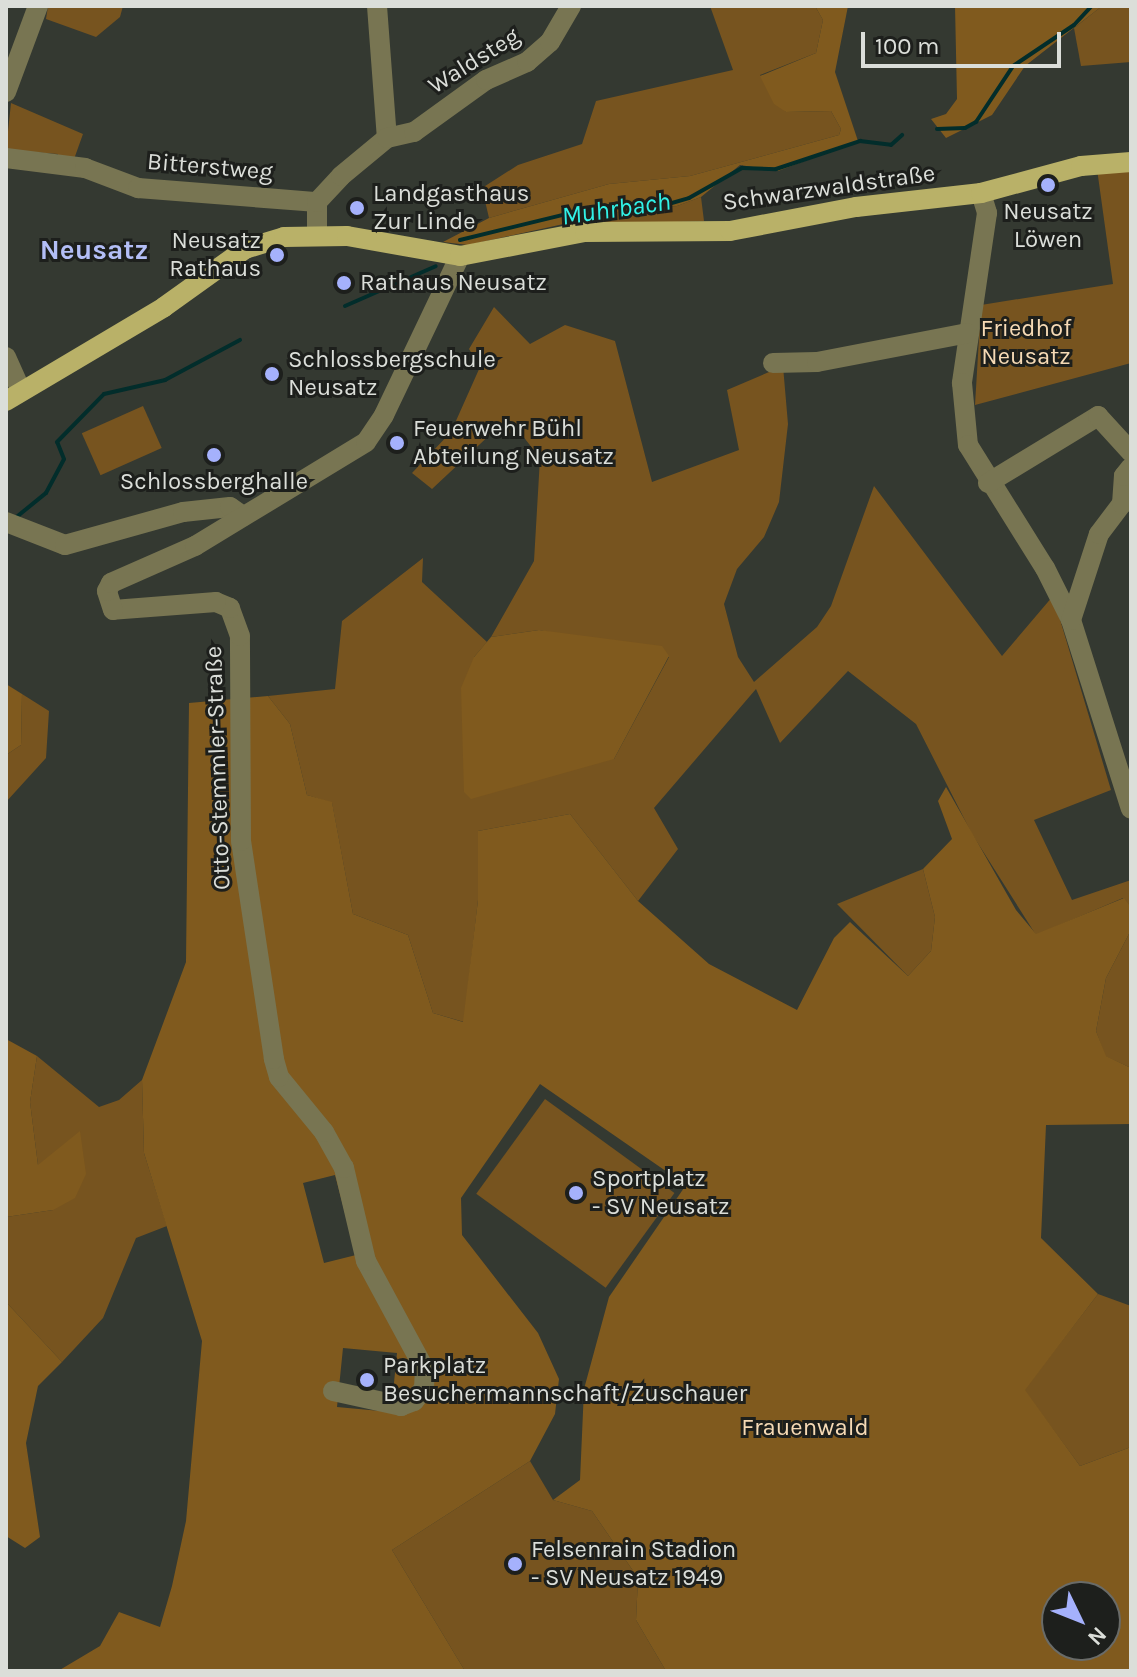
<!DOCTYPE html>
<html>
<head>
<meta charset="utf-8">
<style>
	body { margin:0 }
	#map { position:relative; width:1137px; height:1677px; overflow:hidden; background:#343931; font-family:Karla,sans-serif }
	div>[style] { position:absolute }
	.green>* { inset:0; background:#77541f; transform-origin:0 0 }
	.forest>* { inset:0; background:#805a1e }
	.stream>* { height:4px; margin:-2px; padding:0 2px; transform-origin:2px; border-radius:2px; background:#022d2b }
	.minor>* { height:20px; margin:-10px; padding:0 10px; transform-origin:10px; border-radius:10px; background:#787552 }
	.major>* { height:20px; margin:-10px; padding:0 10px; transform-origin:10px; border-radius:10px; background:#b9b168 }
	.dots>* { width:22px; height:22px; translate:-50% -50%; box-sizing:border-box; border:4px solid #1d1f1c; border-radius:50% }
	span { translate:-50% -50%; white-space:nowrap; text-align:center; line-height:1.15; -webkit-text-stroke:6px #1d1f1c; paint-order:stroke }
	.street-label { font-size:24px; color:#dbded9 }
	.poi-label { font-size:24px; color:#dbded9 }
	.left { translate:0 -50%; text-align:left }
	.right { translate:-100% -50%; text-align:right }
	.park-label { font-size:24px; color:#f6dab5 }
	.water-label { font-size:26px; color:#31f1e7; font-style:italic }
	.quarter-label { font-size:28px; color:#b3bef6; font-weight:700 }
	.frame { position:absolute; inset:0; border:8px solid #dbded9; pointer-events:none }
	.north { position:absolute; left:1041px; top:1581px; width:80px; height:80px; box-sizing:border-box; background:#1d1f1c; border:2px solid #696b68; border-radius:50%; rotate:133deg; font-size:22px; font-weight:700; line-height:32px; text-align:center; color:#dbded9 }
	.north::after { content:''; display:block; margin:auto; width:28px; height:36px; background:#a5b1fc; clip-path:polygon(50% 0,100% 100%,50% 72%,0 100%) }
	.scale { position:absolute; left:861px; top:32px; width:200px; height:36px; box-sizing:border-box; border:4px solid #dbded9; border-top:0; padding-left:10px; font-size:24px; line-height:28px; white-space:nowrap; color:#dbded9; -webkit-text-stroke:6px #1d1f1c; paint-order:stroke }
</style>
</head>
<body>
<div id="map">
	<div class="green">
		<i style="clip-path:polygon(48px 6px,123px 6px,120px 17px,96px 37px,46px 19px)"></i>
		<i style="clip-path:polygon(710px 6px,815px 6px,823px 20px,816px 53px,760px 75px,786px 112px,831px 111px,841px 129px,839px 135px,690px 176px,609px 184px,489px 218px,482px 188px,518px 165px,582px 144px,596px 101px,733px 70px)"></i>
		<i style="clip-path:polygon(1102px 6px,1131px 6px,1131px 62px,1081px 66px,1074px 28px)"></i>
		<i style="clip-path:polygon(11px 103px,83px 134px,73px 162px,57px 158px,58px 154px,6px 150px)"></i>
		<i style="clip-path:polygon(1097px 169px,1131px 169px,1131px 363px,975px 405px,981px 305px,1113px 284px)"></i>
		<i style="clip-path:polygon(701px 197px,704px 221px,563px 226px,618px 212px,677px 206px)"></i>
		<i style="clip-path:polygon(494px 307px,530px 344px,565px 325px,615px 341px,652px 482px,739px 450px,727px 390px,783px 366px,788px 424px,779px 502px,764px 537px,737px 569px,724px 604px,738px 657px,754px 682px,817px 627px,831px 606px,874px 486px,1002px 656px,1053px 596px,1111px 790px,1034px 820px,1072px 900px,1131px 880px,1131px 907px,1123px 898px,1036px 935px,972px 834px,916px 724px,848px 671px,780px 743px,756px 689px,654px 808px,678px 849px,638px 901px,570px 814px,478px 831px,478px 900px,464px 1022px,433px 1013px,408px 935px,353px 914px,332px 803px,307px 795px,290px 724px,268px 696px,335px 689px,342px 621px,423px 558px,422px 582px,487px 642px,474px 657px,614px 759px,669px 657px,539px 630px,491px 637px,534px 561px,540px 458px,522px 435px,495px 430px,432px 489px,412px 473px,451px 432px,480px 367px,469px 349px)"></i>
		<i style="left:143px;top:406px;width:46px;height:67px;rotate:66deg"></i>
		<i style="clip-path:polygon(22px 694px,49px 711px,46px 758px,6px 802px,6px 755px,21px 745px)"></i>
		<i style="clip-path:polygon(923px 869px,935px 917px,931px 951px,908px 976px,837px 904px)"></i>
		<i style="clip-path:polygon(1131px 930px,1131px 1068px,1105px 1056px,1096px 1031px,1106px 978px)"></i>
		<i style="clip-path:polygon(37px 1056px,99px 1107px,119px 1100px,142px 1080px,144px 1153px,167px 1226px,136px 1238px,103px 1318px,62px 1362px,6px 1302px,6px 1217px,53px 1210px,38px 1165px,30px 1102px)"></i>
		<i style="left:545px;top:1099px;width:160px;height:117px;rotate:36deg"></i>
		<i style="clip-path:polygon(1098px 1294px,1131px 1306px,1131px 1447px,1080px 1466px,1024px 1390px)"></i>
		<i style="clip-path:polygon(530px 1461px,553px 1500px,592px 1511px,638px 1578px,636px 1620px,666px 1671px,465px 1671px,392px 1550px)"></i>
	</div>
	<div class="forest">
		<i style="clip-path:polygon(815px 6px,848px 6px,835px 72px,858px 141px,778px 171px,740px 165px,701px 197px,677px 206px,618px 212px,468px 245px,443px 242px,489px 218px,609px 184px,690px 176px,839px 135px,841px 129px,831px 111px,786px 112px,774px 104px,760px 76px,816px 53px,823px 20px)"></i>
		<i style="clip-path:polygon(955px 6px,1102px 6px,1025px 66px,992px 115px,946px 138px,931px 119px,946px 114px,957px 99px)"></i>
		<i style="clip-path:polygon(539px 630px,662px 646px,669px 656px,614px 759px,471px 799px,464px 792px,461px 688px,474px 657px,491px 637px)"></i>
		<i style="clip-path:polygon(6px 684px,22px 694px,21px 745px,6px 755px)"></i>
		<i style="clip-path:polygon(evenodd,268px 696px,290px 724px,307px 795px,332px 802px,353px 914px,408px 935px,433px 1013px,463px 1022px,478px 900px,478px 831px,570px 814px,638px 901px,709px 964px,797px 1010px,834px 938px,850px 922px,908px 976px,931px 951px,935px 917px,923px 869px,952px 839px,938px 801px,946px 787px,1016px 910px,1036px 934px,1124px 898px,1131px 907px,1131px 930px,1106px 978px,1096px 1031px,1106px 1056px,1131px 1068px,1131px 1124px,1046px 1125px,1041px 1238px,1098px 1294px,1025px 1390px,1080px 1466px,1131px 1447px,1131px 1671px,666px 1671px,636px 1620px,638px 1578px,592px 1511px,553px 1500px,580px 1480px,584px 1389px,609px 1297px,686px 1185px,540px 1084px,461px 1198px,462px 1235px,538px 1333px,559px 1379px,555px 1414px,530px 1461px,392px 1550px,465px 1671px,58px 1671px,100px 1646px,119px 1612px,160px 1627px,172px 1586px,186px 1521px,202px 1341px,144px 1153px,142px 1080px,186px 962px,189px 703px,268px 696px,335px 1175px,356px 1255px,324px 1263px,303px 1183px,335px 1175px,268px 696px,343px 1348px,397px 1353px,391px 1412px,337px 1407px,343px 1348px,268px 696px,1057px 1597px,1105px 1597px,1105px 1645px,1057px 1645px,1057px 1597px)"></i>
		<i style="clip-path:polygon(6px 1039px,37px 1056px,30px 1102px,38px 1165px,80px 1131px,86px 1174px,75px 1198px,53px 1210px,6px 1217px)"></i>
		<i style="clip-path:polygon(6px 1302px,62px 1362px,38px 1386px,26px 1443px,40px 1537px,25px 1548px,6px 1536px)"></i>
	</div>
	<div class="stream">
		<i style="left:937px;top:129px;width:28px;rotate:-2deg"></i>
		<i style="left:965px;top:128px;width:13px;rotate:-29deg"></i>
		<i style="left:976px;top:122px;width:67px;rotate:-56.5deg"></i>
		<i style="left:1013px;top:66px;width:73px;rotate:-33.9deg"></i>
		<i style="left:1074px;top:25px;width:26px;rotate:-47deg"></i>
		<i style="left:460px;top:240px;width:144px;rotate:-13.7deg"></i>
		<i style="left:600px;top:206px;width:58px;rotate:1deg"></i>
		<i style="left:658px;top:207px;width:32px;rotate:-16deg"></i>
		<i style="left:689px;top:198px;width:61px;rotate:-29.5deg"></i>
		<i style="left:742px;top:168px;width:34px;rotate:2deg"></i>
		<i style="left:776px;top:169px;width:89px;rotate:-18.4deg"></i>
		<i style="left:860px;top:141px;width:31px;rotate:7deg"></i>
		<i style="left:891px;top:145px;width:15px;rotate:-42deg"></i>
		<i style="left:345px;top:306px;width:99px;rotate:-23.7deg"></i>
		<i style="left:14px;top:519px;width:41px;rotate:-39.1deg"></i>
		<i style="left:46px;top:493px;width:38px;rotate:-62deg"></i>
		<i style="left:64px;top:459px;width:18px;rotate:-112deg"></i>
		<i style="left:57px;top:442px;width:67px;rotate:-45.6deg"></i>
		<i style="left:104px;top:394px;width:63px;rotate:-12.9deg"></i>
		<i style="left:165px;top:380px;width:85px;rotate:-28.1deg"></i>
	</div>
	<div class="minor">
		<i style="left:377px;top:6px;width:132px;rotate:85.7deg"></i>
		<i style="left:6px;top:92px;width:92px;rotate:-69.6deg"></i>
		<i style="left:6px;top:158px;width:80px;rotate:7.2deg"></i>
		<i style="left:85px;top:168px;width:57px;rotate:20.7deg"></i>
		<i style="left:138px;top:188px;width:180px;rotate:4.5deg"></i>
		<i style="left:981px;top:193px;width:21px;rotate:73deg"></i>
		<i style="left:987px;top:213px;width:172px;rotate:98.4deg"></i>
		<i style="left:962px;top:383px;width:62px;rotate:84.5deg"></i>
		<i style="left:968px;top:445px;width:145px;rotate:58deg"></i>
		<i style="left:1045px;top:568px;width:58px;rotate:63.4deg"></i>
		<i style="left:1071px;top:620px;width:198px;rotate:72.4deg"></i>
		<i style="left:317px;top:234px;width:32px;rotate:-90deg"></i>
		<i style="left:317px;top:202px;width:35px;rotate:-47deg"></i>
		<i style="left:341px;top:176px;width:60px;rotate:-39.6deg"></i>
		<i style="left:387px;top:138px;width:28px;rotate:-13deg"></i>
		<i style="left:414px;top:132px;width:89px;rotate:-35.8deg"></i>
		<i style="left:486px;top:80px;width:45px;rotate:-23.7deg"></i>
		<i style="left:527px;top:62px;width:30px;rotate:-41deg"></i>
		<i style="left:550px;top:42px;width:42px;rotate:-59.7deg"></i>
		<i style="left:6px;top:357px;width:36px;rotate:66deg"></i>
		<i style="left:773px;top:363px;width:44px;rotate:-1.3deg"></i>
		<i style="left:817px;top:362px;width:153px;rotate:-10.9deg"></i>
		<i style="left:988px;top:483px;width:129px;rotate:-31.3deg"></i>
		<i style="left:1098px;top:416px;width:49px;rotate:47.5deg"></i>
		<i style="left:6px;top:522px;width:63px;rotate:21.3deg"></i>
		<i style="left:65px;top:545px;width:123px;rotate:-15.6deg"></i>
		<i style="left:183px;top:512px;width:47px;rotate:-6.1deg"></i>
		<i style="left:230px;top:507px;width:16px;rotate:35deg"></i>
		<i style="left:1071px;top:620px;width:90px;rotate:-72deg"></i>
		<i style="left:1099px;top:534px;width:38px;rotate:-53deg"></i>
		<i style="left:1122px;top:504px;width:28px;rotate:-86deg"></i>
		<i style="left:1124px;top:476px;width:11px;rotate:-52deg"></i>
		<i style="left:333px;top:1391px;width:70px;rotate:12.4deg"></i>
		<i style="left:401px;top:1406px;width:14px;rotate:-21deg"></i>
		<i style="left:414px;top:1401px;width:16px;rotate:-52deg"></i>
		<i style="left:424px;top:1388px;width:18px;rotate:-87deg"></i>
		<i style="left:425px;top:1370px;width:124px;rotate:-118.4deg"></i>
		<i style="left:366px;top:1261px;width:96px;rotate:-103.3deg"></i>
		<i style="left:344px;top:1168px;width:41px;rotate:-119.1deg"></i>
		<i style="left:324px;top:1132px;width:71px;rotate:-129.3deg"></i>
		<i style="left:279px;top:1077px;width:19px;rotate:-106deg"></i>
		<i style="left:274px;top:1059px;width:220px;rotate:-98.6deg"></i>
		<i style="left:241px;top:841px;width:205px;rotate:-90.3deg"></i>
		<i style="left:240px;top:636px;width:30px;rotate:-110deg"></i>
		<i style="left:230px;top:608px;width:15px;rotate:-157deg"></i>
		<i style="left:216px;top:602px;width:103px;rotate:175.6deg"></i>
		<i style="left:113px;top:610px;width:20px;rotate:-108deg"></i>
		<i style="left:107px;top:591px;width:9px;rotate:-63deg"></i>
		<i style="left:111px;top:583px;width:92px;rotate:-23.8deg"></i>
		<i style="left:195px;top:546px;width:200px;rotate:-31.3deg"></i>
		<i style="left:366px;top:442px;width:32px;rotate:-56deg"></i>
		<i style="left:384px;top:415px;width:176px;rotate:-64.5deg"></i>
	</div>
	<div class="major">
		<i style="left:6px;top:401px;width:184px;rotate:-30.7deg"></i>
		<i style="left:164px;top:307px;width:100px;rotate:-35.6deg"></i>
		<i style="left:245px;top:249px;width:41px;rotate:-17.1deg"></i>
		<i style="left:284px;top:237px;width:63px;rotate:-0.9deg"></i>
		<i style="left:347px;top:236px;width:115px;rotate:10deg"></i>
		<i style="left:460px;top:256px;width:127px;rotate:-10.9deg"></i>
		<i style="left:585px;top:232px;width:145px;rotate:-0.4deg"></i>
		<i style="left:730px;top:231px;width:128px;rotate:-10.8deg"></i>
		<i style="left:856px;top:207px;width:126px;rotate:-6.4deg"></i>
		<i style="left:981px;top:193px;width:104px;rotate:-15.1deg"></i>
		<i style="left:1081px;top:166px;width:50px;rotate:-4.6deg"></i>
	</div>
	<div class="dots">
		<i style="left:1048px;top:185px;background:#a5b1fc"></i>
		<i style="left:357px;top:208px;background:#a5b1fc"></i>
		<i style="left:277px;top:255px;background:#a5b1fc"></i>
		<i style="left:344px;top:283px;background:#a5b1fc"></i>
		<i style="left:272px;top:374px;background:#a5b1fc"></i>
		<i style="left:397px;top:443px;background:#a5b1fc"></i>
		<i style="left:214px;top:455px;background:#a5b1fc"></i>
		<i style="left:576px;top:1193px;background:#a5b1fc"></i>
		<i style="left:367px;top:1380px;background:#a5b1fc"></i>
		<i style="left:515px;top:1564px;background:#a5b1fc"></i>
	</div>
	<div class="street-label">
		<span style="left:474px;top:61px;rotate:-32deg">Waldsteg</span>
		<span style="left:210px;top:167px;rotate:5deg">Bitterstweg</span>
		<span style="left:829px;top:188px;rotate:-8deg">Schwarzwaldstraße</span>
		<span style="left:218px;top:768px;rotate:-92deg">Otto-Stemmler-Straße</span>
	</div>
	<div class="poi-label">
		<span class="left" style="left:373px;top:208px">Landgasthaus<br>Zur Linde</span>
		<span style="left:1048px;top:226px">Neusatz<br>Löwen</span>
		<span class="right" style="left:261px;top:255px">Neusatz<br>Rathaus</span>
		<span class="left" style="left:360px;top:283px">Rathaus Neusatz</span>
		<span class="left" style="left:288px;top:374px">Schlossbergschule<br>Neusatz</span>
		<span class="left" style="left:413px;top:443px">Feuerwehr Bühl<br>Abteilung Neusatz</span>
		<span style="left:214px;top:482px">Schlossberghalle</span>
		<span class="left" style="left:592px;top:1193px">Sportplatz<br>- SV Neusatz</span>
		<span class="left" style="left:383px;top:1380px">Parkplatz<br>Besuchermannschaft/Zuschauer</span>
		<span class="left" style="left:531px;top:1564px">Felsenrain Stadion<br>- SV Neusatz 1949</span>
	</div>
	<div class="park-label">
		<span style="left:1026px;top:343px">Friedhof<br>Neusatz</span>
		<span style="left:805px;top:1428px">Frauenwald</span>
	</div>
	<div class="water-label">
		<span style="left:616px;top:209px;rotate:-8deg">Muhrbach</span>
	</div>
	<div class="quarter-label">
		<span style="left:94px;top:250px">Neusatz</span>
	</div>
	<div class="frame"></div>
	<div class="north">N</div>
	<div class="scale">100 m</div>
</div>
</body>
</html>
